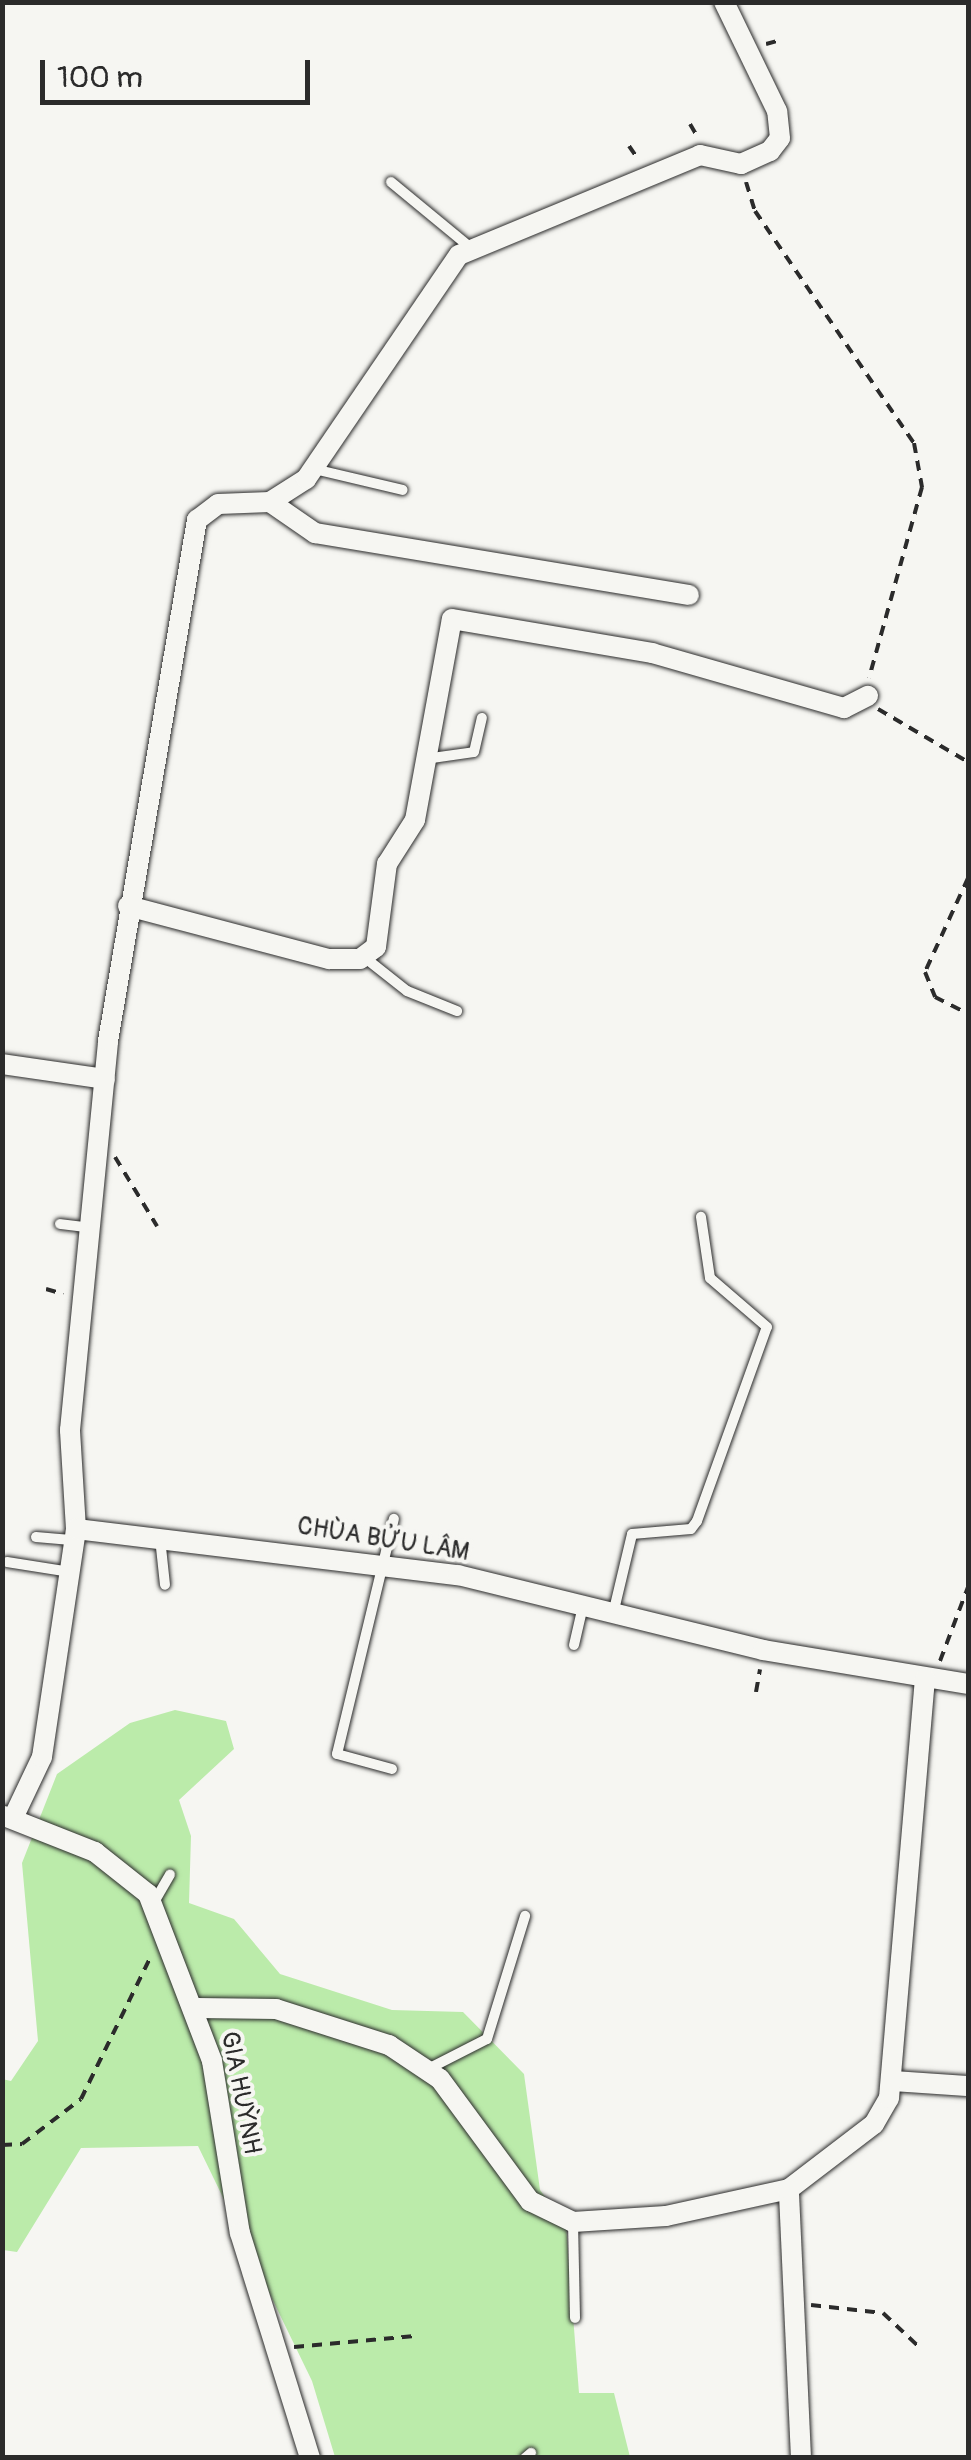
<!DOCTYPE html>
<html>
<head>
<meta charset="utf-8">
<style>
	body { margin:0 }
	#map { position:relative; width:971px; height:2460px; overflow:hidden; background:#f6f6f2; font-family:Pangolin,sans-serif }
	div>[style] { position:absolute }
	.green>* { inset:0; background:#bbebaa }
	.path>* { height:4px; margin-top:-2px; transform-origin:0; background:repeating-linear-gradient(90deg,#2b2b2b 0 10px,transparent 0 18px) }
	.roads { filter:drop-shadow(0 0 2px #2b2b2b) drop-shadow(0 0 2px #2b2b2b) }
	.lane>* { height:10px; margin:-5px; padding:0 5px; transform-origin:5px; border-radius:5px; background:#f6f6f2 }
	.street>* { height:20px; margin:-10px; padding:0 10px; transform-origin:10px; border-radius:10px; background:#f6f6f2 }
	span { translate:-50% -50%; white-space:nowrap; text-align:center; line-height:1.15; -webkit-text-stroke:8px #f6f6f2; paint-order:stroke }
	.street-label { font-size:25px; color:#2b2b2b }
	.frame { position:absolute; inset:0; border:5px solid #2b2b2b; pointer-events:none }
	.scale { position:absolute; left:40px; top:60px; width:270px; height:45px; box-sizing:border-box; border:5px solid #2b2b2b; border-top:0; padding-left:12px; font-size:30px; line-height:35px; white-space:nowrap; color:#2b2b2b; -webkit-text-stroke:8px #f6f6f2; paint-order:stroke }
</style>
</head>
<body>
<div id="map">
	<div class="green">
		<i style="clip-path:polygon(175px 1710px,226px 1721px,234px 1749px,179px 1800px,191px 1836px,189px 1903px,234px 1919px,280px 1974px,392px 2010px,463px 2012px,524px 2074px,540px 2190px,566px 2225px,579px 2393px,614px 2393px,630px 2457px,335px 2457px,312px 2381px,198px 2146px,81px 2148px,17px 2252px,3px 2250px,2px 2079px,11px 2081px,38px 2041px,22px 1863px,57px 1774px,130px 1723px)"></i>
	</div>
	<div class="path">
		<i style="left:766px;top:44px;width:11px;rotate:-15deg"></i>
		<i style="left:690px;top:124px;width:14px;rotate:60deg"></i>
		<i style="left:629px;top:146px;width:16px;rotate:55deg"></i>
		<i style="left:746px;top:182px;width:30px;rotate:73deg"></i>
		<i style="left:755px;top:211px;width:281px;rotate:55.6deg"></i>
		<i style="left:914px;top:443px;width:45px;rotate:79.7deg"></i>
		<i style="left:922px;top:487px;width:198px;rotate:105.5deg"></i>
		<i style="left:878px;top:709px;width:104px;rotate:30.5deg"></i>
		<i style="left:968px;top:878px;width:103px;rotate:114.6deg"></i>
		<i style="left:925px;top:972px;width:27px;rotate:68deg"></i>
		<i style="left:935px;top:997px;width:37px;rotate:27deg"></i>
		<i style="left:115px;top:1157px;width:81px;rotate:58.7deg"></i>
		<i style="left:46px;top:1289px;width:18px;rotate:16deg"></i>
		<i style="left:940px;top:1661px;width:79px;rotate:-69.3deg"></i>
		<i style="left:756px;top:1692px;width:23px;rotate:-80deg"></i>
		<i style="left:2px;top:2145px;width:20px;rotate:-3deg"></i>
		<i style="left:22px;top:2144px;width:74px;rotate:-37.3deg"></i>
		<i style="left:81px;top:2099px;width:161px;rotate:-63.9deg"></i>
		<i style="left:811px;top:2305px;width:72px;rotate:6.3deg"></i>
		<i style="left:883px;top:2313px;width:48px;rotate:43.3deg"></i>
		<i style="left:294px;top:2347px;width:121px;rotate:-5.2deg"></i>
	</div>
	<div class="roads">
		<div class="lane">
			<i style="left:391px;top:182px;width:104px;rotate:39.5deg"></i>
			<i style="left:314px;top:469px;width:91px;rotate:13.3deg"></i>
			<i style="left:425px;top:759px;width:49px;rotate:-8.1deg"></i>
			<i style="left:474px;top:752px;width:35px;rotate:-77deg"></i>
			<i style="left:364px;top:957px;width:55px;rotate:38.3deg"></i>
			<i style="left:407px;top:991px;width:54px;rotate:21.8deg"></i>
			<i style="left:60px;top:1224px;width:33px;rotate:7deg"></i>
			<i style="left:36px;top:1537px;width:38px;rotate:5deg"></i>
			<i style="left:160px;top:1538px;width:47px;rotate:83.9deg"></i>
			<i style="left:7px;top:1562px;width:64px;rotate:9deg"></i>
			<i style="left:613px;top:1614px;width:82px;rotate:-76.6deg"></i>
			<i style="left:632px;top:1534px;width:59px;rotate:-4.8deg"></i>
			<i style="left:691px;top:1529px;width:10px;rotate:-53deg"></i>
			<i style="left:697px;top:1521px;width:206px;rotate:-70.2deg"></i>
			<i style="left:767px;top:1327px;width:75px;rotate:-139.3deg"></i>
			<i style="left:710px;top:1278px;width:62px;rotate:-98.4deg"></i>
			<i style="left:574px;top:1645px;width:37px;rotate:-77deg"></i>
			<i style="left:392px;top:1769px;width:57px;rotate:-164.7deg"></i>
			<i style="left:337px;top:1754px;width:242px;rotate:-76.4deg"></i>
			<i style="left:153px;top:1904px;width:34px;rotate:-60deg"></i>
			<i style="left:428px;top:2069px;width:66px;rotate:-27deg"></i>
			<i style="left:487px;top:2039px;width:129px;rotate:-72.8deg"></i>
			<i style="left:573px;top:2222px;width:96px;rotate:88.8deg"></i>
			<i style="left:525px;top:2458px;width:8px;rotate:-40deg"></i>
		</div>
		<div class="street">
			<i style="left:270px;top:502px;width:55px;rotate:34.6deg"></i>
			<i style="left:315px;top:533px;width:379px;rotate:9.4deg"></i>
			<i style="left:128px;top:906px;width:208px;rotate:14.8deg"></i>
			<i style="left:329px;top:959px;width:31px"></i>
			<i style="left:360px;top:959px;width:20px;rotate:-37deg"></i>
			<i style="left:376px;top:947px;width:84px;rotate:-82.5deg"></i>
			<i style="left:387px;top:864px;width:52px;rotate:-57.5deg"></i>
			<i style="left:415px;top:820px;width:204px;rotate:-79.6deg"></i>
			<i style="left:452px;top:619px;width:203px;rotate:9.6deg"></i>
			<i style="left:652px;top:653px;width:200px;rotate:16deg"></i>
			<i style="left:844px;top:708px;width:27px;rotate:-27deg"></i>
			<i style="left:2px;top:1064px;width:104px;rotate:8.3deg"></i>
			<i style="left:76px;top:1529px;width:99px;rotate:-93.5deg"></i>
			<i style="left:70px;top:1430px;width:391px;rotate:-84.4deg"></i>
			<i style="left:108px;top:1041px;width:529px;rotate:-80.31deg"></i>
			<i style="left:197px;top:520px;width:26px;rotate:-37deg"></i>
			<i style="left:218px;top:504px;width:52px;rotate:-2.2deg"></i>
			<i style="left:270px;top:502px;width:43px;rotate:-32.6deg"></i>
			<i style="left:306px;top:479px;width:271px;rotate:-55.7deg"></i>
			<i style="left:459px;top:255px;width:261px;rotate:-22.5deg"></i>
			<i style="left:700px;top:155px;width:42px;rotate:12.4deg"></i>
			<i style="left:741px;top:164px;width:32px;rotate:-24deg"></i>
			<i style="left:770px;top:151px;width:16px;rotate:-52deg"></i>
			<i style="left:780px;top:138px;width:27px;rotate:-96deg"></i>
			<i style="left:777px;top:111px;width:121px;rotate:-115.9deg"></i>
			<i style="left:4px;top:1816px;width:98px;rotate:21.6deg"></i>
			<i style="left:95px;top:1852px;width:68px;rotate:38.4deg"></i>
			<i style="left:148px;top:1894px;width:179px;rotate:69deg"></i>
			<i style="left:212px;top:2061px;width:174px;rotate:80.8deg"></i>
			<i style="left:240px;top:2233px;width:236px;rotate:72.7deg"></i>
			<i style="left:14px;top:1816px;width:65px;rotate:-64.6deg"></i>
			<i style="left:42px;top:1757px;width:231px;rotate:-81.5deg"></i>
			<i style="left:76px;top:1529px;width:385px;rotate:6.9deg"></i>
			<i style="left:458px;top:1575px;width:314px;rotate:13.8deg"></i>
			<i style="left:763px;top:1650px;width:208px;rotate:9.4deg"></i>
			<i style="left:197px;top:2008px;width:79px;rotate:0.7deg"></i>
			<i style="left:276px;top:2009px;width:119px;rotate:17.7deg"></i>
			<i style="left:389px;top:2045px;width:61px;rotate:33.7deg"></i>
			<i style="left:440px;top:2079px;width:152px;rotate:53.6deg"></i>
			<i style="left:530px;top:2201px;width:48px;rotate:26deg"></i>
			<i style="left:573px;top:2222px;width:93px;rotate:-3.7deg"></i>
			<i style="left:666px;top:2216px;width:126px;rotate:-12.4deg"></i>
			<i style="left:892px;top:2081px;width:76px;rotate:3.8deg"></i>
			<i style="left:801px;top:2458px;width:269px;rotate:-92.6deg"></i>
			<i style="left:789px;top:2189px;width:107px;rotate:-37.4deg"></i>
			<i style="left:874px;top:2124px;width:30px;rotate:-60deg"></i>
			<i style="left:889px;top:2098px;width:421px;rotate:-85.1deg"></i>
		</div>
	</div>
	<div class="street-label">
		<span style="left:383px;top:1540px;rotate:9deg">CHÙA BỬU LÂM</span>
		<span style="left:240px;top:2093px;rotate:79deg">GIA HUỲNH</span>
	</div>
	<div class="frame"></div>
	<div class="scale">100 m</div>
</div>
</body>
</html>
